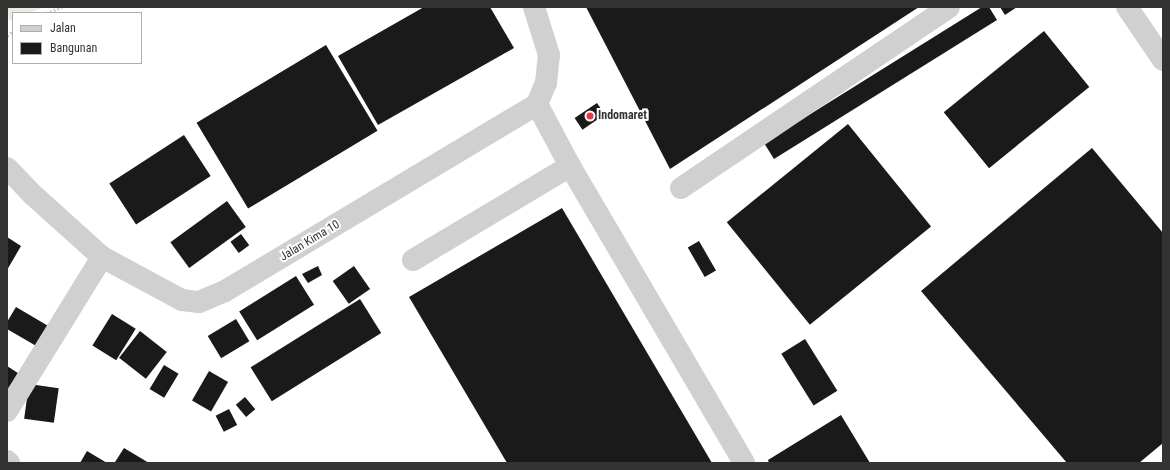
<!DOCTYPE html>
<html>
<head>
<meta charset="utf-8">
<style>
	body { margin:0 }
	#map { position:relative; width:1170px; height:470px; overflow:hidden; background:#fff; font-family:"Roboto Condensed",sans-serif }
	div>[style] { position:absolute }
	.green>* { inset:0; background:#e6ecdf }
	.building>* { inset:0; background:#1a1a1a; transform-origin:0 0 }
	.path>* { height:2.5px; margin-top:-1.25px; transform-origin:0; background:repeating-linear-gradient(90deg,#cdcdcd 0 2px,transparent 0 4px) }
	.minor>* { height:22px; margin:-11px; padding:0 11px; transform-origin:11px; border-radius:11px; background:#d0d0d0 }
	.dots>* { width:11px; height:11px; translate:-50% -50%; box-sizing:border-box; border:2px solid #fff; border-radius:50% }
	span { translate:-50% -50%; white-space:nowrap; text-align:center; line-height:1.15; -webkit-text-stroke:4px #fff; paint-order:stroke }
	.poi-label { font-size:12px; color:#333; font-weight:700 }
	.left { translate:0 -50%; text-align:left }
	.street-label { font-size:12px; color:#333 }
	.frame { position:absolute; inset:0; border:8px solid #333; pointer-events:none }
	.legend { position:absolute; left:12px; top:12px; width:130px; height:52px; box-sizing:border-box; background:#fff; border:1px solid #adadad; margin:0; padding:5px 7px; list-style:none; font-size:12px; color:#333 }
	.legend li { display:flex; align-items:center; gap:8px; height:20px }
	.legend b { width:20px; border:1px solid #adadad }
</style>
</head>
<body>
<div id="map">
	<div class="green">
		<i style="clip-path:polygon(7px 7px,45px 7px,29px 13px,13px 13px,13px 19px,9px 20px)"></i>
	</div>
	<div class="building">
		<i style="clip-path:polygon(424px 7px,490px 7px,514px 48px,378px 125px,338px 56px)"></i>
		<i style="clip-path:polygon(586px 7px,919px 7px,670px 169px)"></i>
		<i style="clip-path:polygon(982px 7px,989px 7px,997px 20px,774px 159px,764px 143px)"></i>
		<i style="clip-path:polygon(1000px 7px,1017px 7px,1005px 15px)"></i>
		<i style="left:1044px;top:31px;width:72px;height:129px;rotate:51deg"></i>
		<i style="left:326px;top:45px;width:100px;height:151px;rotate:59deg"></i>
		<i style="left:597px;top:103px;width:14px;height:27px;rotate:56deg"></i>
		<i style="left:848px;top:124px;width:132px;height:156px;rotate:51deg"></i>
		<i style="left:184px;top:135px;width:49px;height:89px;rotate:57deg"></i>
		<i style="clip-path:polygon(1092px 148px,1163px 233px,1163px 443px,1139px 463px,1067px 463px,921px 291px)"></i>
		<i style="left:227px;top:201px;width:32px;height:70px;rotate:54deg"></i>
		<i style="clip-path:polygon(562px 208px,712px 463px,507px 463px,409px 297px)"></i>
		<i style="left:241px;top:234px;width:14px;height:13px;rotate:54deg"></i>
		<i style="clip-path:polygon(7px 237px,21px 246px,7px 270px)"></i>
		<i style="left:699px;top:241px;width:34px;height:13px;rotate:60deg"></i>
		<i style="clip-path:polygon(318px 266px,322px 275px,308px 283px,302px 274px)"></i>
		<i style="left:354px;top:266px;width:28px;height:26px;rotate:55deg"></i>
		<i style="left:296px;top:276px;width:34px;height:67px;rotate:58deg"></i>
		<i style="left:360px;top:299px;width:40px;height:129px;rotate:58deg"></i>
		<i style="clip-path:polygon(16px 307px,50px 327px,38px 347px,7px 329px,7px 322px)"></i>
		<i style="left:112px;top:314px;width:28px;height:37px;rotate:32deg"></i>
		<i style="left:236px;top:319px;width:26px;height:33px;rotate:59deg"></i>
		<i style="left:140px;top:331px;width:34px;height:34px;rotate:38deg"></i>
		<i style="left:805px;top:339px;width:61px;height:28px;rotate:58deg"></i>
		<i style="left:164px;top:365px;width:17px;height:28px;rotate:31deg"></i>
		<i style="clip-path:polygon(7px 366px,21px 375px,7px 391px)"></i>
		<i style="left:209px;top:371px;width:22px;height:34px;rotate:30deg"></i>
		<i style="left:29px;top:384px;width:30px;height:35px;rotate:8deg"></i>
		<i style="left:245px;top:397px;width:16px;height:12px;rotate:50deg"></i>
		<i style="left:229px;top:409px;width:18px;height:15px;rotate:63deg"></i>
		<i style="clip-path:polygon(841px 415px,870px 463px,769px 463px,768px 460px)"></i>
		<i style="clip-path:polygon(124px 448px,149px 463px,115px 462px)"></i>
		<i style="clip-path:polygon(87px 451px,107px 463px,80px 463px)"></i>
	</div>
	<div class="path">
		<i style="left:46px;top:13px;width:17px;rotate:-21deg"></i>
		<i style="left:7px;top:36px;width:8px;rotate:-40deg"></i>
	</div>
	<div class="minor">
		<i style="left:1127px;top:7px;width:64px;rotate:55.8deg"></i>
		<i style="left:537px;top:104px;width:70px;rotate:62deg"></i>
		<i style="left:570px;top:166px;width:344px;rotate:59.6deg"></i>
		<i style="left:7px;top:168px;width:36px;rotate:46deg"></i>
		<i style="left:32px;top:194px;width:94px;rotate:42deg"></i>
		<i style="left:102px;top:257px;width:91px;rotate:28.3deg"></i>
		<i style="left:182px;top:300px;width:17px;rotate:7deg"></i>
		<i style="left:199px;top:302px;width:28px;rotate:-23deg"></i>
		<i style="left:225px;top:291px;width:364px;rotate:-30.9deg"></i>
		<i style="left:537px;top:104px;width:23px;rotate:-67deg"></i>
		<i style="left:546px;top:83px;width:28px;rotate:-84deg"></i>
		<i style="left:549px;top:55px;width:50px;rotate:-107.4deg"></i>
		<i style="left:681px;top:188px;width:323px;rotate:-34deg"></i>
		<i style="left:413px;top:260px;width:183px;rotate:-30.9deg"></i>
		<i style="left:7px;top:411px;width:181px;rotate:-58.3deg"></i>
		<i style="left:7px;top:461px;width:3px;rotate:45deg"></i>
	</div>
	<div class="dots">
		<i style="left:590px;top:116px;background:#e63946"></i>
	</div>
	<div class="poi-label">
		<span class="left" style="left:598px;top:116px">Indomaret</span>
	</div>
	<div class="street-label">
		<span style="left:310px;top:241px;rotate:-31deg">Jalan Kima 10</span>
	</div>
	<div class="frame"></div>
	<ul class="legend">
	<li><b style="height:5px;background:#d0d0d0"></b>Jalan</li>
	<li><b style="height:11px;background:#1a1a1a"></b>Bangunan</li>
	</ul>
</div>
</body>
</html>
